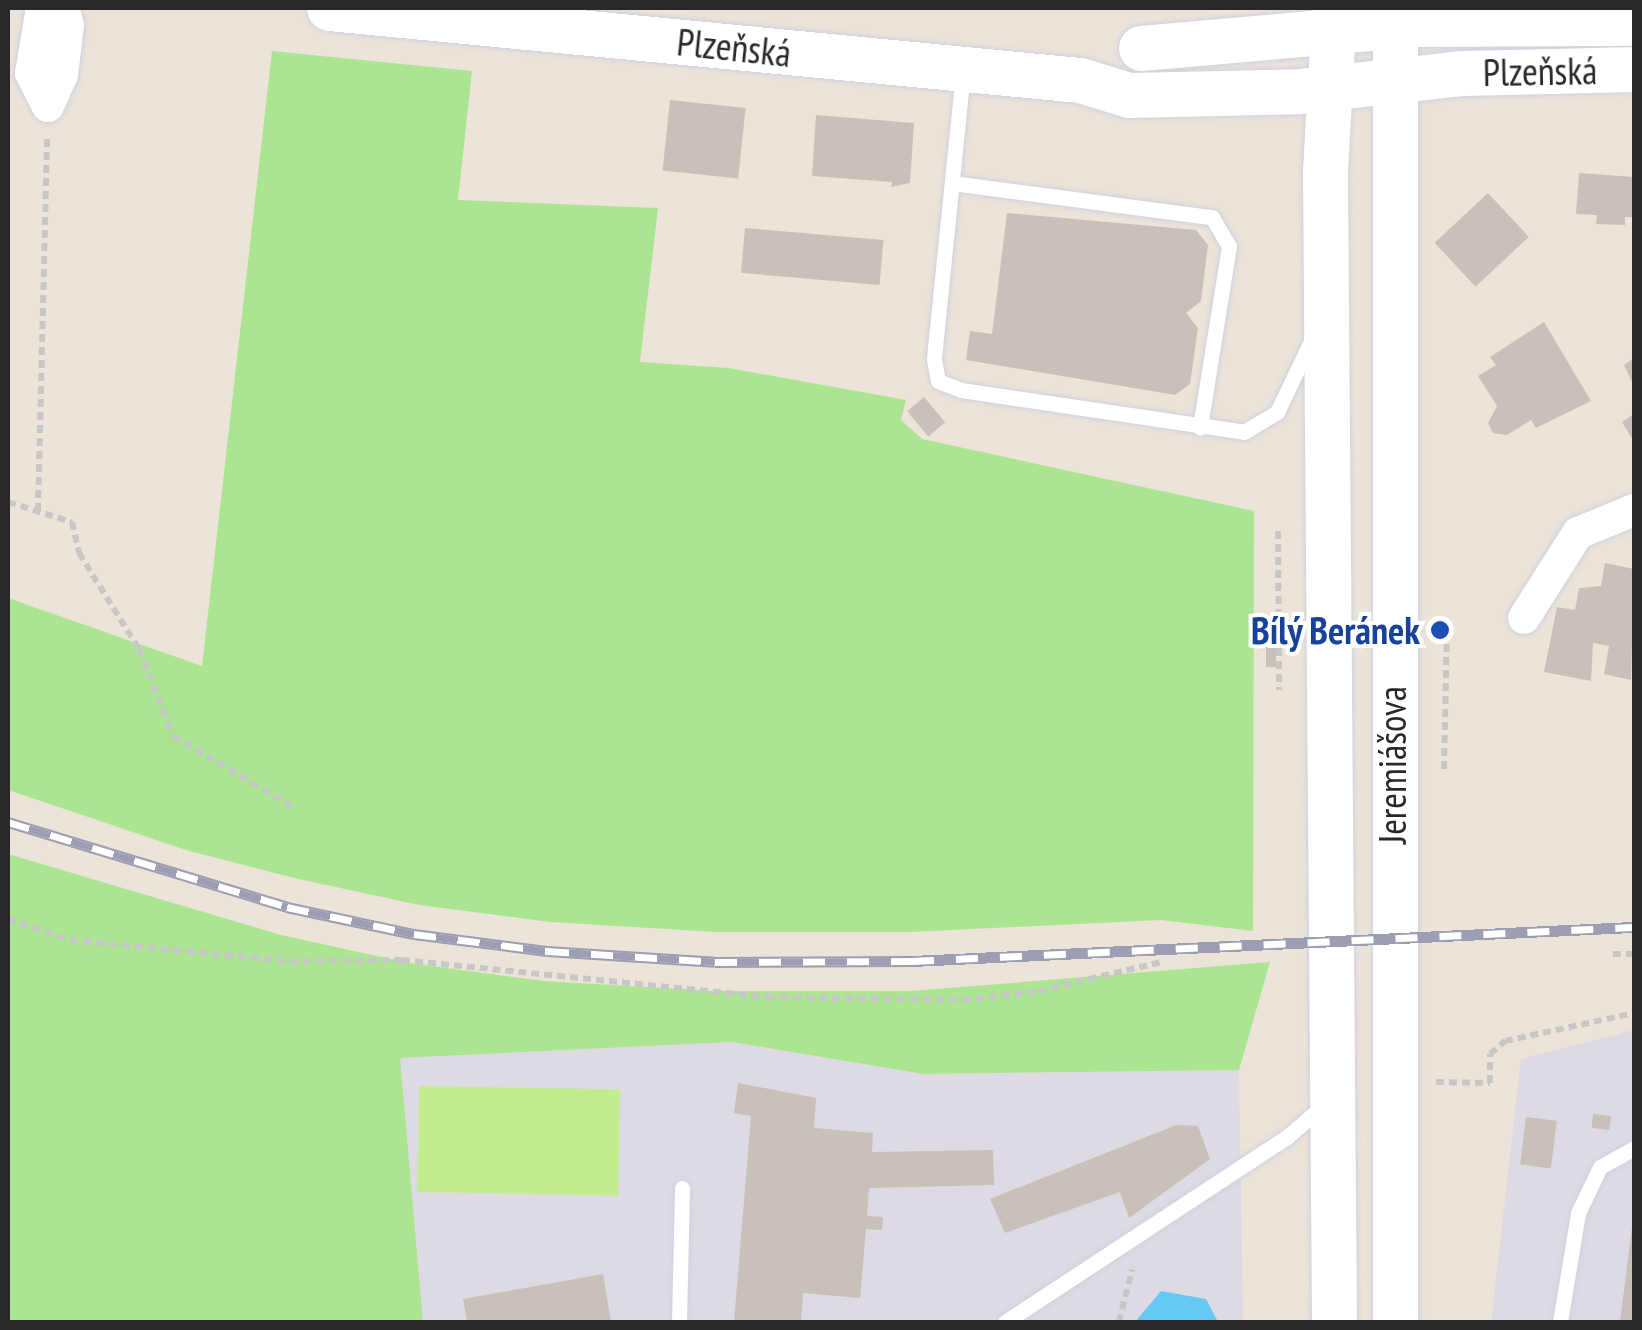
<!DOCTYPE html>
<html>
<head>
<meta charset="utf-8">
<style>
	body { margin:0 }
	#map { position:relative; width:1642px; height:1330px; overflow:hidden; background:#ece4d9; font-family:"PT Sans Narrow",sans-serif }
	div>[style] { position:absolute }
	.industrial>* { inset:0; background:#dddae3 }
	.green>* { inset:0; background:#ace592 }
	.pitch>* { inset:0; background:#c1ed8d; transform-origin:0 0 }
	.water>* { inset:0; background:#66c9f3 }
	.building>* { inset:0; background:#c7c1b9; transform-origin:0 0 }
	.path>* { height:6px; margin-top:-3px; transform-origin:0; background:repeating-linear-gradient(90deg,#c7c7c7 0 8px,transparent 0 13px) }
	.roads { filter:drop-shadow(0 0 2px #ced1e2) drop-shadow(0 0 2px #ced1e2) }
	.lane>* { height:15px; margin:-7.5px; padding:0 7.5px; transform-origin:7.5px; border-radius:7.5px; background:#fff }
	.street>* { height:32px; margin:-16px; padding:0 16px; transform-origin:16px; border-radius:16px; background:#fff }
	.secondary>* { height:45px; margin:-22.5px; padding:0 22.5px; transform-origin:22.5px; border-radius:22.5px; background:#fff }
	.rail>* { height:11px; margin-top:-5.5px; transform-origin:0; background:repeating-linear-gradient(90deg,#fff 0 22px,#9c9eb4 0 44px); box-sizing:border-box; border-block:2px solid #9c9eb4 }
	.dots>* { width:28px; height:28px; translate:-50% -50%; box-sizing:border-box; border:5px solid #fff; border-radius:50% }
	span { translate:-50% -50%; white-space:nowrap; text-align:center; line-height:1.15; -webkit-text-stroke:8px #fff; paint-order:stroke }
	.street-label { font-size:38px; color:#282828 }
	.transit-label { font-size:38px; color:#164399; font-weight:700 }
	.right { translate:-100% -50%; text-align:right }
	.frame { position:absolute; inset:0; border:10px solid #282828; pointer-events:none }
</style>
</head>
<body>
<div id="map">
	<div class="industrial">
		<i style="clip-path:polygon(1634px 1030px,1634px 1322px,1491px 1322px,1521px 1059px)"></i>
		<i style="clip-path:polygon(732px 1042px,923px 1074px,1239px 1070px,1243px 1322px,423px 1322px,399px 1058px)"></i>
	</div>
	<div class="green">
		<i style="clip-path:polygon(272px 51px,472px 71px,458px 200px,658px 208px,640px 362px,728px 368px,906px 400px,901px 420px,922px 439px,1254px 511px,1253px 931px,1161px 920px,911px 932px,716px 932px,550px 922px,419px 905px,294px 878px,186px 850px,8px 790px,8px 598px,202px 666px)"></i>
		<i style="clip-path:polygon(8px 854px,281px 935px,409px 963px,544px 981px,715px 991px,912px 991px,1270px 962px,1239px 1070px,923px 1074px,732px 1042px,400px 1058px,423px 1322px,8px 1322px)"></i>
	</div>
	<div class="pitch">
		<i style="left:419px;top:1086px;width:201px;height:106px;rotate:1deg"></i>
	</div>
	<div class="water">
		<i style="clip-path:polygon(1161px 1291px,1206px 1299px,1218px 1322px,1135px 1322px)"></i>
	</div>
	<div class="building">
		<i style="left:670px;top:100px;width:76px;height:71px;rotate:6deg"></i>
		<i style="clip-path:polygon(816px 115px,914px 123px,910px 183px,891px 187px,892px 182px,812px 176px)"></i>
		<i style="clip-path:polygon(1579px 173px,1634px 177px,1634px 217px,1625px 217px,1625px 225px,1596px 224px,1597px 215px,1576px 214px)"></i>
		<i style="left:1488px;top:193px;width:60px;height:73px;rotate:47deg"></i>
		<i style="clip-path:polygon(1007px 213px,1196px 230px,1208px 245px,1201px 301px,1186px 313px,1198px 328px,1190px 384px,1175px 395px,966px 360px,970px 331px,992px 334px)"></i>
		<i style="left:745px;top:228px;width:139px;height:45px;rotate:5deg"></i>
		<i style="clip-path:polygon(1544px 322px,1591px 401px,1536px 428px,1531px 420px,1507px 435px,1493px 433px,1488px 423px,1497px 406px,1478px 376px,1496px 365px,1490px 357px)"></i>
		<i style="clip-path:polygon(1634px 358px,1634px 386px,1624px 365px)"></i>
		<i style="left:924px;top:397px;width:33px;height:22px;rotate:50deg"></i>
		<i style="clip-path:polygon(1634px 414px,1634px 442px,1622px 422px)"></i>
		<i style="clip-path:polygon(1605px 563px,1634px 569px,1631px 680px,1604px 674px,1609px 646px,1593px 643px,1591px 681px,1544px 672px,1557px 607px,1575px 610px,1579px 588px,1601px 586px)"></i>
		<i style="left:1266px;top:631px;width:10px;height:36px"></i>
		<i style="clip-path:polygon(738px 1083px,816px 1098px,814px 1128px,873px 1133px,872px 1152px,993px 1150px,994px 1185px,869px 1188px,867px 1216px,883px 1217px,882px 1230px,866px 1229px,860px 1298px,803px 1293px,801px 1322px,734px 1322px,751px 1116px,734px 1113px)"></i>
		<i style="left:1593px;top:1114px;width:18px;height:14px;rotate:6deg"></i>
		<i style="left:1526px;top:1117px;width:31px;height:48px;rotate:7deg"></i>
		<i style="clip-path:polygon(1176px 1125px,1198px 1126px,1210px 1159px,1129px 1218px,1120px 1192px,1005px 1233px,990px 1199px)"></i>
		<i style="clip-path:polygon(1632px 1227px,1634px 1322px,1620px 1322px)"></i>
		<i style="clip-path:polygon(603px 1274px,611px 1322px,467px 1322px,463px 1299px)"></i>
	</div>
	<div class="path">
		<i style="left:8px;top:502px;width:67px;rotate:17.4deg"></i>
		<i style="left:72px;top:522px;width:32px;rotate:77deg"></i>
		<i style="left:79px;top:553px;width:113px;rotate:58deg"></i>
		<i style="left:139px;top:649px;width:93px;rotate:68.7deg"></i>
		<i style="left:173px;top:736px;width:139px;rotate:30.6deg"></i>
		<i style="left:38px;top:511px;width:374px;rotate:-88.6deg"></i>
		<i style="left:1278px;top:531px;width:159px;rotate:89.6deg"></i>
		<i style="left:1444px;top:769px;width:149px;rotate:-88.8deg"></i>
		<i style="left:8px;top:919px;width:65px;rotate:18.7deg"></i>
		<i style="left:70px;top:940px;width:221px;rotate:5.5deg"></i>
		<i style="left:290px;top:961px;width:112px;rotate:-0.5deg"></i>
		<i style="left:402px;top:960px;width:367px;rotate:5.8deg"></i>
		<i style="left:767px;top:997px;width:196px;rotate:0.9deg"></i>
		<i style="left:963px;top:1000px;width:76px;rotate:-6.8deg"></i>
		<i style="left:1038px;top:991px;width:127px;rotate:-13.2deg"></i>
		<i style="left:1613px;top:954px;width:21px"></i>
		<i style="left:1436px;top:1082px;width:54px;rotate:1.1deg"></i>
		<i style="left:1490px;top:1083px;width:29px;rotate:-90deg"></i>
		<i style="left:1490px;top:1054px;width:20px;rotate:-41deg"></i>
		<i style="left:1505px;top:1041px;width:132px;rotate:-12.2deg"></i>
		<i style="left:1119px;top:1322px;width:54px;rotate:-76deg"></i>
	</div>
	<div class="roads">
		<div class="lane">
			<i style="left:963px;top:72px;width:288px;rotate:95.8deg"></i>
			<i style="left:934px;top:359px;width:22px;rotate:80deg"></i>
			<i style="left:938px;top:381px;width:25px;rotate:21deg"></i>
			<i style="left:961px;top:390px;width:286px;rotate:8.4deg"></i>
			<i style="left:1244px;top:432px;width:39px;rotate:-31deg"></i>
			<i style="left:1277px;top:412px;width:81px;rotate:-64.4deg"></i>
			<i style="left:952px;top:183px;width:262px;rotate:7.5deg"></i>
			<i style="left:1212px;top:217px;width:34px;rotate:60deg"></i>
			<i style="left:1229px;top:246px;width:184px;rotate:99.1deg"></i>
			<i style="left:679px;top:1322px;width:134px;rotate:-88.7deg"></i>
			<i style="left:1005px;top:1322px;width:337px;rotate:-33.3deg"></i>
			<i style="left:1287px;top:1137px;width:50px;rotate:-41deg"></i>
			<i style="left:1560px;top:1322px;width:110px;rotate:-80.6deg"></i>
			<i style="left:1578px;top:1213px;width:51px;rotate:-64.4deg"></i>
			<i style="left:1600px;top:1167px;width:39px;rotate:-29deg"></i>
		</div>
		<div class="street">
			<i style="left:42px;top:8px;width:66px;rotate:99.6deg"></i>
			<i style="left:31px;top:73px;width:37px;rotate:63deg"></i>
			<i style="left:48px;top:106px;width:34px;rotate:-66deg"></i>
			<i style="left:62px;top:75px;width:50px;rotate:-83.2deg"></i>
			<i style="left:68px;top:25px;width:18px;rotate:-106deg"></i>
			<i style="left:1524px;top:618px;width:101px;rotate:-57.6deg"></i>
			<i style="left:1578px;top:533px;width:61px;rotate:-22.3deg"></i>
		</div>
		<div class="secondary">
			<i style="left:329px;top:8px;width:754px;rotate:5.48deg"></i>
			<i style="left:1080px;top:80px;width:51px;rotate:17deg"></i>
			<i style="left:1129px;top:95px;width:170px;rotate:-1.3deg"></i>
			<i style="left:1299px;top:91px;width:163px;rotate:-6.3deg"></i>
			<i style="left:1461px;top:73px;width:173px;rotate:-1.3deg"></i>
			<i style="left:1141px;top:48px;width:278px;rotate:-5deg"></i>
			<i style="left:1418px;top:24px;width:216px;rotate:-0.3deg"></i>
			<i style="left:1334px;top:1322px;width:1151px;rotate:-90.45deg"></i>
			<i style="left:1325px;top:171px;width:163px;rotate:-86.8deg"></i>
			<i style="left:1395px;top:1322px;width:1314px;rotate:-90deg"></i>
		</div>
	</div>
	<div class="rail">
		<i style="left:8px;top:822px;width:292px;rotate:16.9deg"></i>
		<i style="left:287px;top:907px;width:130px;rotate:12deg"></i>
		<i style="left:414px;top:934px;width:134px;rotate:7.3deg"></i>
		<i style="left:547px;top:951px;width:168px;rotate:3.7deg"></i>
		<i style="left:715px;top:962px;width:197px;rotate:-0.3deg"></i>
		<i style="left:912px;top:961px;width:723px;rotate:-2.7deg"></i>
	</div>
	<div class="dots">
		<i style="left:1440px;top:630px;background:#1a4fb4"></i>
	</div>
	<div class="street-label">
		<span style="left:734px;top:47px;rotate:6deg">Plzeňská</span>
		<span style="left:1540px;top:71px;rotate:-1deg">Plzeňská</span>
		<span style="left:1392px;top:765px;rotate:-90deg">Jeremiášova</span>
	</div>
	<div class="transit-label">
		<span class="right" style="left:1420px;top:630px">Bílý Beránek</span>
	</div>
	<div class="frame"></div>
</div>
</body>
</html>
